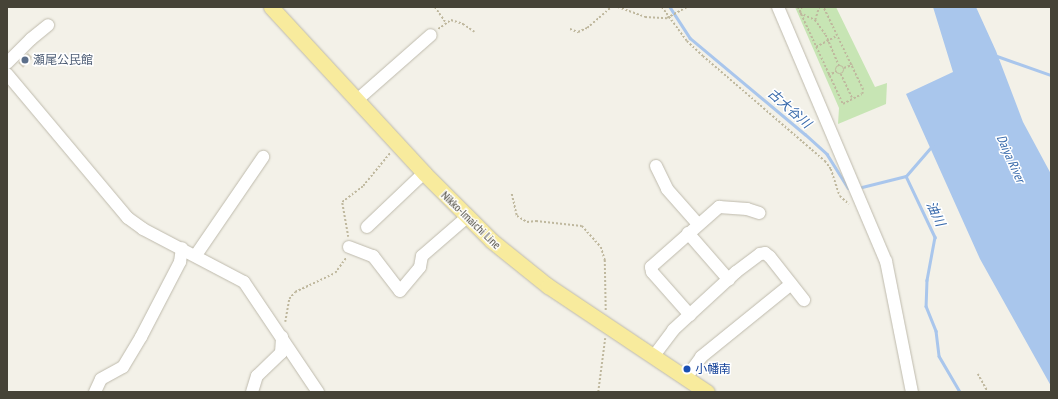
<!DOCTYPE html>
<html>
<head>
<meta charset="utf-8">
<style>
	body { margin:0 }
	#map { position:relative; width:1058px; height:399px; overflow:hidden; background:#f3f1e8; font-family:"PT Sans Narrow","Noto Sans JP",sans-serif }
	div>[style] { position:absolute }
	.green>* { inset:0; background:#c7e5b4 }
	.water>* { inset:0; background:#a9c6ec }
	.stream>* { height:2.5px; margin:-1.25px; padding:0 1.25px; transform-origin:1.25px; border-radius:1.25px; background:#a9c6ec }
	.building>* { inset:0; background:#d4cfbf; transform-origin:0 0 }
	.path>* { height:1.5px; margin-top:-0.75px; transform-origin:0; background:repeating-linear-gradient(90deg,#bfb89e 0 2px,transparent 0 4px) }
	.path>.ring { margin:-0.75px; padding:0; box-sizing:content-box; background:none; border:1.5px solid #bfb89e; border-radius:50% }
	.roads { filter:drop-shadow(0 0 1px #bebaac) drop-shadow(0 0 1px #bebaac) }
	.minor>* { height:12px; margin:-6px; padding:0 6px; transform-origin:6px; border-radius:6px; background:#fff }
	.major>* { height:15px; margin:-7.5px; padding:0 7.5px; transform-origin:7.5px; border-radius:7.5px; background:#f8eb9d }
	.dots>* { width:11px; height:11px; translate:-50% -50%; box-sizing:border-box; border:2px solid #fff; border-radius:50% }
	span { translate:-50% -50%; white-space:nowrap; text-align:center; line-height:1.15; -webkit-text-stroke:3px #fff; paint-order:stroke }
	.service-label { font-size:12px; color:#4e5e75 }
	.left { translate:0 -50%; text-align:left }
	.street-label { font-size:12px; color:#464337 }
	.transit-label { font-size:12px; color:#164399 }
	.water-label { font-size:13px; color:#3769ab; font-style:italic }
	.frame { position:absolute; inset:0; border:8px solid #464337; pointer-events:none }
</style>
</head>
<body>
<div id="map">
	<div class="green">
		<i style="clip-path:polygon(795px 7px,836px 7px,875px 87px,887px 83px,886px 104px,838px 124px,839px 108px)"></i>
	</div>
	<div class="water">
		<i style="clip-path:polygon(933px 7px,976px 7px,996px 51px,1023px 122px,1051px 174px,1051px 386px,980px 259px,906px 94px,953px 72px)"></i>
	</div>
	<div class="stream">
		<i style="left:670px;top:7px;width:37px;rotate:57deg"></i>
		<i style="left:690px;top:38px;width:150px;rotate:39.9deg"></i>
		<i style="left:805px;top:134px;width:30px;rotate:42deg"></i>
		<i style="left:827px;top:154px;width:40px;rotate:58deg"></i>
		<i style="left:848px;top:188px;width:3px"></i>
		<i style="left:997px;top:56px;width:57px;rotate:19.4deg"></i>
		<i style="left:906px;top:176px;width:68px;rotate:64.6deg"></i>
		<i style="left:935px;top:237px;width:44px;rotate:100.5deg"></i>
		<i style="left:927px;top:280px;width:26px;rotate:92deg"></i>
		<i style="left:926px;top:306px;width:27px;rotate:68deg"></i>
		<i style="left:936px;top:331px;width:25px;rotate:83deg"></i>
		<i style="left:939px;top:356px;width:42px;rotate:59.7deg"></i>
		<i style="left:906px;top:176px;width:40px;rotate:-49deg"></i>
		<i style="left:858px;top:188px;width:49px;rotate:-14deg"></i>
	</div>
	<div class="building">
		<i style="left:28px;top:53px;width:7px;height:14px;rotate:45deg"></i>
	</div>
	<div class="path">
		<i style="left:435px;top:7px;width:19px;rotate:55deg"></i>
		<i style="left:618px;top:7px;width:29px;rotate:20deg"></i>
		<i style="left:645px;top:17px;width:22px;rotate:3deg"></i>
		<i style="left:667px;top:18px;width:23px;rotate:-29deg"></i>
		<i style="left:662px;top:7px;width:42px;rotate:53.7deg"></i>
		<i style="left:687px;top:41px;width:22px;rotate:43deg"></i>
		<i style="left:703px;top:56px;width:161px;rotate:40.7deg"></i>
		<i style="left:825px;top:161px;width:10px;rotate:53deg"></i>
		<i style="left:831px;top:169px;width:28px;rotate:72deg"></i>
		<i style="left:840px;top:196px;width:12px;rotate:42deg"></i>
		<i style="left:798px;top:7px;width:107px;rotate:65.1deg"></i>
		<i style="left:843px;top:104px;width:21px;rotate:-28deg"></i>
		<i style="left:862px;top:94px;width:4px;rotate:-76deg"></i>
		<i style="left:863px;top:90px;width:92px;rotate:-115.7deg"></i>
		<i style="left:802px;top:7px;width:6px;rotate:108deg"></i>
		<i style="left:800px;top:13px;width:17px;rotate:25deg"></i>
		<i style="left:815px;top:20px;width:14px;rotate:-73deg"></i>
		<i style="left:815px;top:20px;width:19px;rotate:54deg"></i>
		<i style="left:826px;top:35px;width:34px;rotate:67deg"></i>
		<i style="left:438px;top:29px;width:16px;rotate:-35deg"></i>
		<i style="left:451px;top:20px;width:13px;rotate:18deg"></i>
		<i style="left:463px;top:24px;width:14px;rotate:34deg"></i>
		<i style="left:570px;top:29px;width:9px;rotate:21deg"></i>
		<i style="left:578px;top:32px;width:10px;rotate:-24deg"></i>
		<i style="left:587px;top:28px;width:32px;rotate:-41deg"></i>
		<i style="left:816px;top:47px;width:24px;rotate:-28deg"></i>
		<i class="ring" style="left:836px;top:66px;width:6.5px;height:6.5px"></i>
		<i style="left:844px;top:68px;width:9px;rotate:-21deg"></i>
		<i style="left:841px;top:74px;width:26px;rotate:65deg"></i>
		<i style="left:828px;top:75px;width:9px;rotate:-21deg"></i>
		<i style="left:512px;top:194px;width:23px;rotate:77deg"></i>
		<i style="left:517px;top:216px;width:12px;rotate:31deg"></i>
		<i style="left:527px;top:222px;width:9px;rotate:-6deg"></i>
		<i style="left:536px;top:221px;width:46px;rotate:6.2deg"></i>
		<i style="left:582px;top:226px;width:28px;rotate:48deg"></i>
		<i style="left:601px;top:247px;width:14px;rotate:73deg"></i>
		<i style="left:605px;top:260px;width:51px;rotate:88.9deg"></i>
		<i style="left:348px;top:237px;width:36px;rotate:-100deg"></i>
		<i style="left:342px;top:202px;width:26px;rotate:-37deg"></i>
		<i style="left:363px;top:186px;width:43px;rotate:-50.7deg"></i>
		<i style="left:285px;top:322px;width:23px;rotate:-80deg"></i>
		<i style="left:289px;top:299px;width:9px;rotate:-49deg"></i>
		<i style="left:295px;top:292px;width:44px;rotate:-25.4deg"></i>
		<i style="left:335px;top:273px;width:19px;rotate:-54deg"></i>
		<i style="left:978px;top:374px;width:21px;rotate:61deg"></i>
		<i style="left:598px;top:392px;width:54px;rotate:-82.6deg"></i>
	</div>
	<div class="roads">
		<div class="minor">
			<i style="left:778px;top:7px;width:276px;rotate:67deg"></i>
			<i style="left:886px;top:261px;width:134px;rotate:78.8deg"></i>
			<i style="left:7px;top:63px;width:34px;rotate:-45deg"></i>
			<i style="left:31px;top:39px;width:22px;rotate:-39deg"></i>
			<i style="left:7px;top:74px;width:188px;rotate:50deg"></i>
			<i style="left:128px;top:218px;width:19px;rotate:36deg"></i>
			<i style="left:143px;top:229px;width:114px;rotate:27.7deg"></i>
			<i style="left:244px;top:282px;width:133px;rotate:56.1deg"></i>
			<i style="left:357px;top:100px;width:98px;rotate:-41.3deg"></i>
			<i style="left:656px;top:166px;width:25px;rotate:64deg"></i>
			<i style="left:667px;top:189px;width:47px;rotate:48.5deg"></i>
			<i style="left:367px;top:227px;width:79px;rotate:-43.5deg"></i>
			<i style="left:688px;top:233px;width:62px;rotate:48.9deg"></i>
			<i style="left:349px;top:247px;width:26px;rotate:21deg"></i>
			<i style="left:373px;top:256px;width:44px;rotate:52.4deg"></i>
			<i style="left:400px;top:291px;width:31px;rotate:-50deg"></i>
			<i style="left:420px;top:267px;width:11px;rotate:-80deg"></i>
			<i style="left:422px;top:256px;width:60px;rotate:-40.9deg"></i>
			<i style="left:196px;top:255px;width:119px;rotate:-55.6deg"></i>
			<i style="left:690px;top:315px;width:57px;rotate:-131.5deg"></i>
			<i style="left:652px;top:272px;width:5px;rotate:-101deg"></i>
			<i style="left:651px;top:267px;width:91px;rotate:-41.4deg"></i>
			<i style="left:719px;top:207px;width:28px;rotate:4deg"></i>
			<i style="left:747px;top:209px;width:13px;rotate:18deg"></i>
			<i style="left:653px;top:357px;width:34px;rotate:-53deg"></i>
			<i style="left:673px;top:330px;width:86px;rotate:-42.6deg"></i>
			<i style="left:736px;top:272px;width:30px;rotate:-37deg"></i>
			<i style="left:760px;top:254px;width:5px;rotate:-11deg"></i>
			<i style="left:765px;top:253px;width:6px;rotate:39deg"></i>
			<i style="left:770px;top:257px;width:55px;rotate:51.7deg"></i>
			<i style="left:686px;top:378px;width:26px;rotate:-54deg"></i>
			<i style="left:701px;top:357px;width:116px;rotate:-39deg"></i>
			<i style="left:95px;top:392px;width:14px;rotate:-65deg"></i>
			<i style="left:101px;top:379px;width:25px;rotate:-29deg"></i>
			<i style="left:123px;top:367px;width:35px;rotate:-59deg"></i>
			<i style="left:141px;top:337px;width:85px;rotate:-62.5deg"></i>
			<i style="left:180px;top:262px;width:14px;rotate:-82deg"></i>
			<i style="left:252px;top:392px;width:17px;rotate:-73deg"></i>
			<i style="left:257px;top:376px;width:33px;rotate:-44deg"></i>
			<i style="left:281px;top:353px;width:16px;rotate:-86deg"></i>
		</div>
		<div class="major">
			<i style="left:271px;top:7px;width:226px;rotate:47.3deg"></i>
			<i style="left:424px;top:173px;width:96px;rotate:45deg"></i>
			<i style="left:492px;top:241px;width:72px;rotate:38.8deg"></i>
			<i style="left:548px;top:286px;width:191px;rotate:33.7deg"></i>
		</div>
	</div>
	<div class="dots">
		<i style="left:25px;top:60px;background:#5c6f8a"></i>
		<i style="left:687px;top:369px;background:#1a4fb4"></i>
	</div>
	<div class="service-label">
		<span class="left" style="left:33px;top:60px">瀬尾公民館</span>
	</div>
	<div class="street-label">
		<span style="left:471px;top:220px;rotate:44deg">Nikko-Imaichi Line</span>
	</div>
	<div class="transit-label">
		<span class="left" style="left:695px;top:369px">小幡南</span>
	</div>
	<div class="water-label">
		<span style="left:789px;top:109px;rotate:41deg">古大谷川</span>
		<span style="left:1010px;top:159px;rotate:66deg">Daiya River</span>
		<span style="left:935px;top:214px;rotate:65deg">油川</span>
	</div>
	<div class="frame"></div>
</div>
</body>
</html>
